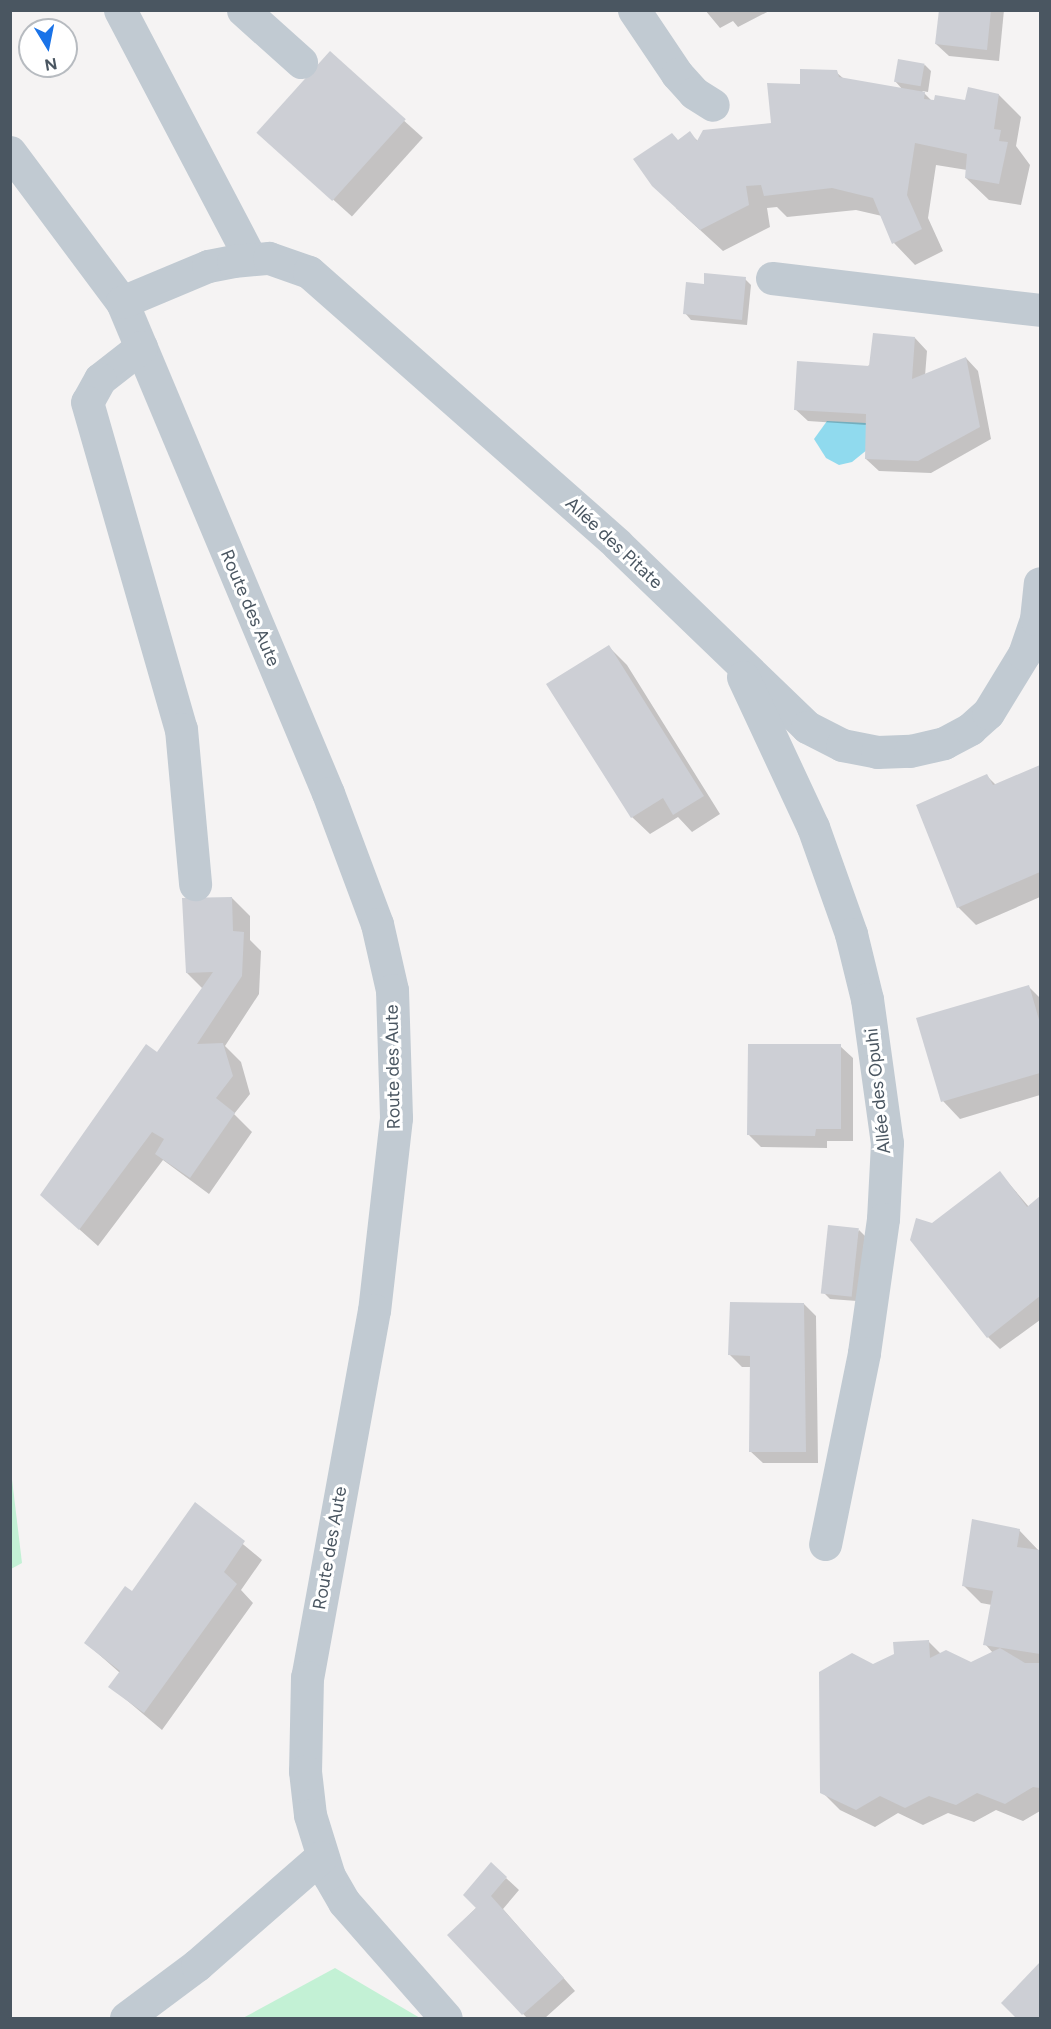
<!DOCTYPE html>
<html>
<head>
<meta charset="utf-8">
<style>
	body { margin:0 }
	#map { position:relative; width:1051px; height:2029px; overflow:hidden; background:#f5f3f3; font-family:Figtree,sans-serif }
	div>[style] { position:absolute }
	.green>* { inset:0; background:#c3f1d5 }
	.water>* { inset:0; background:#90daee }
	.shadow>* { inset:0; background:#0003; transform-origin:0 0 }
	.building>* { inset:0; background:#cdcfd5; transform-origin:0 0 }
	.street>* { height:33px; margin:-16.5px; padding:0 16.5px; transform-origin:16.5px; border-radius:16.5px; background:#c1cad2 }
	span { translate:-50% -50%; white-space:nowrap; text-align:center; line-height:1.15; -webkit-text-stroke:6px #fff; paint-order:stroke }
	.street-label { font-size:18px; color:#4a5661 }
	.frame { position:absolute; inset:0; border:12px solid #4a5661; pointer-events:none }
	.north { position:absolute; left:18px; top:18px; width:60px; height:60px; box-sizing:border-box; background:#fff; border:2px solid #b7bbc0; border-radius:50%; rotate:170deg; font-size:16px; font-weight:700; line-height:24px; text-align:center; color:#4a5661 }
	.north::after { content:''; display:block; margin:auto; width:21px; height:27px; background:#1a73e8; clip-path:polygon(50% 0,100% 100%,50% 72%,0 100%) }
</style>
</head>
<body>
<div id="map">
	<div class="green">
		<i style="clip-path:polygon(11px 1471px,22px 1563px,11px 1569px,10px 1569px)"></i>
		<i style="clip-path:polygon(335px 1968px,420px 2018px,243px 2018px)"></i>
	</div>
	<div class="water">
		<i style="clip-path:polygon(827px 421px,866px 423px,873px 445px,852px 462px,839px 465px,826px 458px,814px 439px)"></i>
	</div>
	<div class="shadow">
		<i style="clip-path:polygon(705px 10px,771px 10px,738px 27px,733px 21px,720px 28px)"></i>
		<i style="clip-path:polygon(940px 10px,1004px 10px,999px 61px,949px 56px,936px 44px)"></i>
		<i style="left:330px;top:54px;width:125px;height:106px;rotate:42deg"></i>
		<i style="clip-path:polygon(925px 65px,931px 71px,928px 92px,922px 91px,932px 101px,966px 101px,999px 95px,1021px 117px,1016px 146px,1030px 165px,1021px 205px,989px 200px,966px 178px,967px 170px,936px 165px,928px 218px,943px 251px,915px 265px,894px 243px,882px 216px,856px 210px,787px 217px,777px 207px,767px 208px,770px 227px,723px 251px,676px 208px,679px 141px,689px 133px,698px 141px,773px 124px,801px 86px,836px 72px,844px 79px,903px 90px,895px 81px)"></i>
		<i style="clip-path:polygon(745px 279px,751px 285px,747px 325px,691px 320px,685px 313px,705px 286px)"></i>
		<i style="clip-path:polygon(915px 338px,927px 351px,925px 376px,966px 358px,978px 371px,991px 439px,931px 473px,879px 471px,866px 459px,867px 425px,808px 421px,795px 409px)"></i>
		<i style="clip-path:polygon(609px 647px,627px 665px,720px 814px,692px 832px,678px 817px,650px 834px,632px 817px)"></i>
		<i style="clip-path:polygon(1040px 767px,1040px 897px,976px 925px,958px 907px,987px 776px,996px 785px)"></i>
		<i style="clip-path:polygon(232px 898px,250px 916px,250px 940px,261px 951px,259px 994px,225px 1046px,241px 1062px,250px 1094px,234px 1114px,252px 1132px,209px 1194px,163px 1160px,98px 1246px,60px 1212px,157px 1054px,203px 989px,187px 973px)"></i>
		<i style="clip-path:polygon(1028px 986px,1040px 998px,1040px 1095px,960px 1119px,943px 1101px)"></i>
		<i style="clip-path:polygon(840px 1046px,853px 1058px,853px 1141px,827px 1141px,827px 1148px,761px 1147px,749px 1135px)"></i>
		<i style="clip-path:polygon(1000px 1173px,1029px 1207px,1040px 1198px,1040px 1320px,1000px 1349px,988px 1337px,932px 1224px)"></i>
		<i style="clip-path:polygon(859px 1230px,865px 1236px,857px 1301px,830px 1299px,824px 1293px)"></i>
		<i style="clip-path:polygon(804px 1304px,816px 1316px,818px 1463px,763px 1463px,750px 1451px,751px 1367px,742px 1367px,729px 1354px)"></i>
		<i style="clip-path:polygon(196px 1505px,262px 1560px,241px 1590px,253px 1603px,162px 1730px,110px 1686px,120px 1673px,86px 1643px,132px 1593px)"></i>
		<i style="clip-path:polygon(1019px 1530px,1040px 1552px,1040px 1811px,1023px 1821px,996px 1810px,974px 1822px,948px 1813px,923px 1825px,898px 1813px,875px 1827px,840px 1810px,822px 1792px,873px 1666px,928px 1641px,941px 1654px,972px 1664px,993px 1653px,985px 1644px,992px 1605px,981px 1603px,963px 1585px)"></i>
		<i style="clip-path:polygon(506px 1878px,519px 1890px,503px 1909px,575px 1991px,545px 2018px,527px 2018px,449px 1935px)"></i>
		<i style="clip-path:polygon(1040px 1964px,1040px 2018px,1018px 2018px,1003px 2003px)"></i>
	</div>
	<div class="building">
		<i style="clip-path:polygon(939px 10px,991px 10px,987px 50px,935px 44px)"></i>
		<i style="left:330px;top:51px;width:102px;height:110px;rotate:42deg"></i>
		<i style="left:898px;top:59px;width:27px;height:23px;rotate:10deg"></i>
		<i style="clip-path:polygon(800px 69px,837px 70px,839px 77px,925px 92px,924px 99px,934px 100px,935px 95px,965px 100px,968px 87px,999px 94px,994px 129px,1001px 130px,999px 141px,1008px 142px,999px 184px,965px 178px,967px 154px,915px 143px,907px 195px,922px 229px,892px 244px,873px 198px,832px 188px,764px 196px,761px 185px,746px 186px,749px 205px,700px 230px,652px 186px,633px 159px,672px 133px,678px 140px,690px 131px,697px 141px,703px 130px,771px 123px,767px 83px,800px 84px)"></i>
		<i style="clip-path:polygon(704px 273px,746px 277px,742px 320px,683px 314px,686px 282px,704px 284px)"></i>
		<i style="clip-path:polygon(873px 333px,915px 337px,912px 379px,966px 357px,980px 427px,918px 461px,865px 459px,866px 414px,794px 410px,797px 361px,869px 366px)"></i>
		<i style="clip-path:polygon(609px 645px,704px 796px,673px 815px,663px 798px,631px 818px,546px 684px)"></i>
		<i style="clip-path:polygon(1040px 765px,1040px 872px,957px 908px,916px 805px,987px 774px,993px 785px)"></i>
		<i style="clip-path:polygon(232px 897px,233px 931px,244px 932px,242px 976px,197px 1044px,223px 1043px,233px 1076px,216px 1098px,235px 1113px,190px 1178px,155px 1154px,164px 1139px,152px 1132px,79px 1230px,40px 1195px,146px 1044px,157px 1052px,213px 972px,186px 973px,182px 898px)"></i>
		<i style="clip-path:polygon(1029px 985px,1040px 1023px,1040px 1073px,941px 1102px,916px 1018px)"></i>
		<i style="clip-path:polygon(748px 1044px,841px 1044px,841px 1129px,816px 1129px,815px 1136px,747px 1135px)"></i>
		<i style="clip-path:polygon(1000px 1171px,1027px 1207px,1040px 1196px,1040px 1296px,987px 1338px,910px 1240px,916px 1218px,932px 1223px)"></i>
		<i style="left:828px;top:1225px;width:31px;height:69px;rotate:6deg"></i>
		<i style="clip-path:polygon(730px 1302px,804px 1303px,806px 1452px,749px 1452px,750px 1356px,728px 1355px)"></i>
		<i style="clip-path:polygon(195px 1502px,245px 1541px,224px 1572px,237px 1584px,144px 1713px,108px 1687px,120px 1671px,84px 1643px,125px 1586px,132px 1591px)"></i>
		<i style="clip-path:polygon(972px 1519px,1020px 1529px,1017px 1547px,1040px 1550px,1040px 1654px,983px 1645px,993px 1591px,962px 1586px)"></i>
		<i style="clip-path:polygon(929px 1640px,930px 1658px,946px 1650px,971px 1662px,1000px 1648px,1025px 1663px,1040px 1663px,1040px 1788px,1033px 1787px,1005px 1804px,977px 1793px,956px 1805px,929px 1796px,905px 1808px,880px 1796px,856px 1810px,820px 1793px,819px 1672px,852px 1653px,873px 1664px,894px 1654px,893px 1642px)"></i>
		<i style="clip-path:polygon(491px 1862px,507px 1877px,491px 1896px,564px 1978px,522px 2015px,447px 1935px,476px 1908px,463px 1895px)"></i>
		<i style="clip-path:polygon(1040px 1962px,1040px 2018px,1016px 2018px,1001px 2003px)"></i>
	</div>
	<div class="street">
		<i style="left:120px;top:10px;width:281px;rotate:62.3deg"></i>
		<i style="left:243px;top:10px;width:78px;rotate:41.9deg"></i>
		<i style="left:634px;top:10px;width:77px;rotate:56.1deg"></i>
		<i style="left:677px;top:74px;width:25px;rotate:48deg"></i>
		<i style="left:694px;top:93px;width:22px;rotate:32deg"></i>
		<i style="left:10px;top:152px;width:187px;rotate:53.3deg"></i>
		<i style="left:122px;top:302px;width:532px;rotate:67.24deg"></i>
		<i style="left:328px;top:793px;width:140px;rotate:69.5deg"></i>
		<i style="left:377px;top:924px;width:68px;rotate:77.2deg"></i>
		<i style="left:392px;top:990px;width:128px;rotate:88.2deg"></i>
		<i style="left:396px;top:1118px;width:193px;rotate:96.5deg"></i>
		<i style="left:374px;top:1310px;width:373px;rotate:100.3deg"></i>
		<i style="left:307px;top:1677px;width:94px;rotate:91.2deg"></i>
		<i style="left:305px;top:1771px;width:44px;rotate:83.5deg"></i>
		<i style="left:310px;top:1815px;width:64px;rotate:72.7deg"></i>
		<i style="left:329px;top:1876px;width:30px;rotate:60deg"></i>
		<i style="left:344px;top:1902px;width:154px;rotate:48.7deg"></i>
		<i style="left:772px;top:278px;width:270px;rotate:6.8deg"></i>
		<i style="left:122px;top:302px;width:93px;rotate:-22.7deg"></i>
		<i style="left:208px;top:266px;width:25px;rotate:-11deg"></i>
		<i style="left:233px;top:261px;width:36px;rotate:-5deg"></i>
		<i style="left:269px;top:258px;width:42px;rotate:19.3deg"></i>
		<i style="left:309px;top:272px;width:411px;rotate:41.4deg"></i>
		<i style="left:617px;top:544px;width:264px;rotate:43.9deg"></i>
		<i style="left:807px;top:727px;width:39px;rotate:27deg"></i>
		<i style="left:842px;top:745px;width:36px;rotate:11deg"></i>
		<i style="left:877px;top:752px;width:33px;rotate:-2deg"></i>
		<i style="left:910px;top:751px;width:35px;rotate:-13deg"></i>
		<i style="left:944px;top:743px;width:30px;rotate:-28deg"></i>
		<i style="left:970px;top:729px;width:24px;rotate:-42deg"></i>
		<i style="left:988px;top:713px;width:69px;rotate:-58.6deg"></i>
		<i style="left:1024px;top:654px;width:37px;rotate:-71deg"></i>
		<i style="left:1036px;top:619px;width:36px;rotate:-84deg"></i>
		<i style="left:141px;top:347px;width:52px;rotate:142deg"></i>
		<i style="left:100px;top:379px;width:26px;rotate:119deg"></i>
		<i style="left:87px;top:402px;width:340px;rotate:74deg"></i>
		<i style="left:181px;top:729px;width:156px;rotate:84.8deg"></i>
		<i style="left:743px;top:677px;width:166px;rotate:65deg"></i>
		<i style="left:813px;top:827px;width:114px;rotate:70.4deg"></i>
		<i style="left:851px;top:934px;width:67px;rotate:76.2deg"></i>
		<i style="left:867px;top:999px;width:145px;rotate:82.1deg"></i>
		<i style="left:887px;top:1143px;width:76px;rotate:93deg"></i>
		<i style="left:883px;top:1219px;width:135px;rotate:98.1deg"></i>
		<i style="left:864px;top:1353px;width:195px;rotate:101.5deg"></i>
		<i style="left:126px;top:2018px;width:89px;rotate:-36.7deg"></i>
		<i style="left:197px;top:1965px;width:164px;rotate:-41.1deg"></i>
	</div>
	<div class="street-label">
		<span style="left:614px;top:543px;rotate:43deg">Allée des Pitate</span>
		<span style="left:250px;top:608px;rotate:67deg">Route des Aute</span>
		<span style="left:393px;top:1067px;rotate:-91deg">Route des Aute</span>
		<span style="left:878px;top:1091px;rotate:-96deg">Allée des Opuhi</span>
		<span style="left:330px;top:1548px;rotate:-80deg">Route des Aute</span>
	</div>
	<div class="frame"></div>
	<div class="north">N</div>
</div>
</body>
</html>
